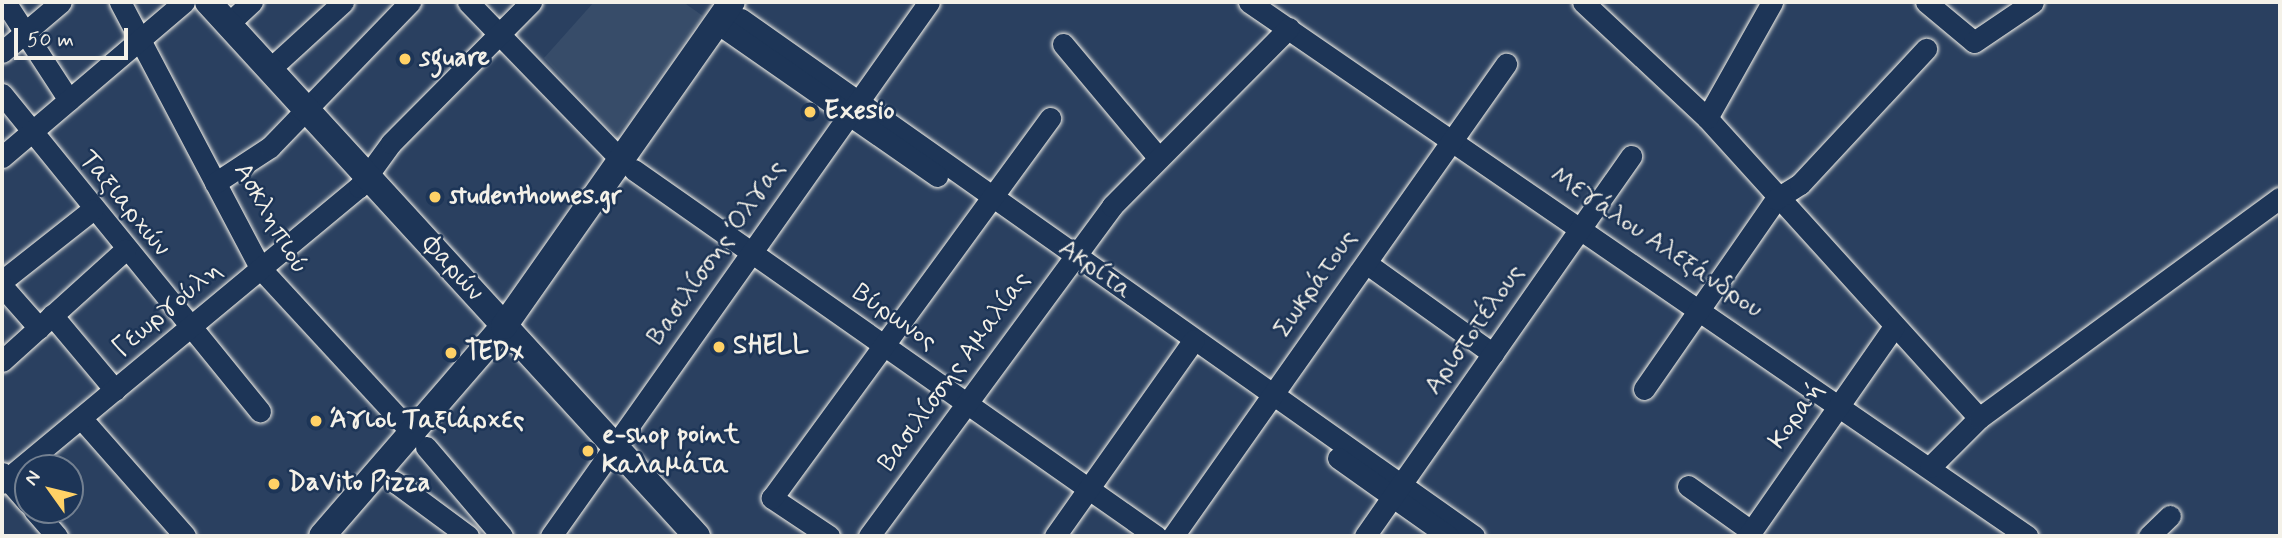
<!DOCTYPE html>
<html>
<head>
<meta charset="utf-8">
<style>
	body { margin:0 }
	#map { position:relative; width:2282px; height:538px; overflow:hidden; background:#2a4060; font-family:Mynerve,sans-serif }
	div>[style] { position:absolute }
	.built>* { inset:0; background:#374c69 }
	.roads { filter:drop-shadow(0 0 2px #f4f1e8) drop-shadow(0 0 2px #f4f1e8) }
	.minor>* { height:21px; margin:-10.5px; padding:0 10.5px; transform-origin:10.5px; border-radius:10.5px; background:#1d3557 }
	.major>* { height:26px; margin:-13px; padding:0 13px; transform-origin:13px; border-radius:13px; background:#1d3557 }
	.dots>* { width:19px; height:19px; translate:-50% -50%; box-sizing:border-box; border:4px solid #1d3557; border-radius:50% }
	span { translate:-50% -50%; white-space:nowrap; text-align:center; line-height:1.15; -webkit-text-stroke:5px #1d3557; paint-order:stroke }
	.poi-label { font-size:26px; color:#f4f1e8; font-weight:700 }
	.left { translate:0 -50%; text-align:left }
	.street-label { font-size:26px; color:#f4f1e8 }
	.frame { position:absolute; inset:0; border:4px solid #f4f1e8; pointer-events:none }
	.north { position:absolute; left:14px; top:454px; width:70px; height:70px; box-sizing:border-box; background:#1d3557; border:2px solid #738091; border-radius:50%; rotate:304deg; font-size:19px; font-weight:700; line-height:28px; text-align:center; color:#f4f1e8 }
	.north::after { content:''; display:block; margin:auto; width:24px; height:32px; background:#ffd166; clip-path:polygon(50% 0,100% 100%,50% 72%,0 100%) }
	.scale { position:absolute; left:14px; top:28px; width:114px; height:32px; box-sizing:border-box; border:4px solid #f4f1e8; border-top:0; padding-left:9px; font-size:21px; line-height:24px; white-space:nowrap; color:#f4f1e8; -webkit-text-stroke:5px #1d3557; paint-order:stroke }
</style>
</head>
<body>
<div id="map">
	<div class="built">
		<i style="clip-path:polygon(594px 2px,683px 2px,703px 16px,616px 136px,544px 58px)"></i>
	</div>
	<div class="roads">
		<div class="minor">
			<i style="left:5px;top:2px;width:117px;rotate:56.9deg"></i>
			<i style="left:120px;top:2px;width:302px;rotate:62.2deg"></i>
			<i style="left:261px;top:269px;width:226px;rotate:47.3deg"></i>
			<i style="left:468px;top:2px;width:220px;rotate:45.9deg"></i>
			<i style="left:1249px;top:2px;width:944px;rotate:34.46deg"></i>
			<i style="left:1583px;top:2px;width:170px;rotate:43.1deg"></i>
			<i style="left:1707px;top:118px;width:405px;rotate:47.8deg"></i>
			<i style="left:1926px;top:2px;width:62px;rotate:39.8deg"></i>
			<i style="left:1974px;top:42px;width:71px;rotate:-34.1deg"></i>
			<i style="left:741px;top:19px;width:897px;rotate:35.2deg"></i>
			<i style="left:717px;top:23px;width:268px;rotate:34.8deg"></i>
			<i style="left:228px;top:24px;width:33px;rotate:-43deg"></i>
			<i style="left:1063px;top:44px;width:146px;rotate:50deg"></i>
			<i style="left:2px;top:52px;width:77px;rotate:-40.3deg"></i>
			<i style="left:270px;top:69px;width:99px;rotate:-42.5deg"></i>
			<i style="left:2px;top:94px;width:409px;rotate:50.9deg"></i>
			<i style="left:1707px;top:118px;width:133px;rotate:-60.7deg"></i>
			<i style="left:2px;top:157px;width:239px;rotate:-40.4deg"></i>
			<i style="left:634px;top:170px;width:638px;rotate:35.04deg"></i>
			<i style="left:215px;top:183px;width:66px;rotate:-33.2deg"></i>
			<i style="left:270px;top:147px;width:202px;rotate:-46deg"></i>
			<i style="left:1366px;top:263px;width:156px;rotate:35.6deg"></i>
			<i style="left:2px;top:281px;width:115px;rotate:-38.3deg"></i>
			<i style="left:2px;top:286px;width:56px;rotate:48.6deg"></i>
			<i style="left:52px;top:315px;width:98px;rotate:50deg"></i>
			<i style="left:2px;top:361px;width:166px;rotate:-42.1deg"></i>
			<i style="left:1644px;top:389px;width:231px;rotate:-55.2deg"></i>
			<i style="left:1776px;top:199px;width:28px;rotate:-32deg"></i>
			<i style="left:1800px;top:184px;width:185px;rotate:-47deg"></i>
			<i style="left:81px;top:418px;width:157px;rotate:48.6deg"></i>
			<i style="left:426px;top:447px;width:117px;rotate:49.5deg"></i>
			<i style="left:1338px;top:458px;width:135px;rotate:35.3deg"></i>
			<i style="left:1930px;top:467px;width:69px;rotate:-45deg"></i>
			<i style="left:1979px;top:418px;width:373px;rotate:-36.2deg"></i>
			<i style="left:2px;top:473px;width:40px;rotate:49deg"></i>
			<i style="left:395px;top:482px;width:91px;rotate:36.5deg"></i>
			<i style="left:2px;top:483px;width:464px;rotate:-39.7deg"></i>
			<i style="left:359px;top:187px;width:54px;rotate:-54deg"></i>
			<i style="left:391px;top:143px;width:199px;rotate:-45.2deg"></i>
			<i style="left:1688px;top:486px;width:77px;rotate:35.5deg"></i>
			<i style="left:34px;top:510px;width:35px;rotate:49deg"></i>
			<i style="left:551px;top:536px;width:654px;rotate:-54.71deg"></i>
			<i style="left:829px;top:536px;width:69px;rotate:-146.3deg"></i>
			<i style="left:772px;top:498px;width:471px;rotate:-53.8deg"></i>
			<i style="left:869px;top:536px;width:410px;rotate:-53.6deg"></i>
			<i style="left:1112px;top:206px;width:251px;rotate:-45.2deg"></i>
			<i style="left:1055px;top:536px;width:240px;rotate:-54.7deg"></i>
			<i style="left:1173px;top:536px;width:578px;rotate:-54.8deg"></i>
			<i style="left:1365px;top:536px;width:464px;rotate:-55deg"></i>
			<i style="left:1748px;top:536px;width:255px;rotate:-55.1deg"></i>
			<i style="left:2149px;top:536px;width:29px;rotate:-44deg"></i>
		</div>
		<div class="major">
			<i style="left:208px;top:2px;width:724px;rotate:47.52deg"></i>
			<i style="left:322px;top:536px;width:278px;rotate:-49.1deg"></i>
			<i style="left:504px;top:326px;width:396px;rotate:-54.9deg"></i>
		</div>
	</div>
	<div class="dots">
		<i style="left:405px;top:59px;background:#ffd166"></i>
		<i style="left:810px;top:112px;background:#ffd166"></i>
		<i style="left:435px;top:197px;background:#ffd166"></i>
		<i style="left:719px;top:347px;background:#ffd166"></i>
		<i style="left:451px;top:353px;background:#ffd166"></i>
		<i style="left:316px;top:421px;background:#ffd166"></i>
		<i style="left:588px;top:451px;background:#ffd166"></i>
		<i style="left:274px;top:484px;background:#ffd166"></i>
	</div>
	<div class="poi-label">
		<span class="left" style="left:419px;top:59px">sguare</span>
		<span class="left" style="left:824px;top:112px">Exesio</span>
		<span class="left" style="left:449px;top:197px">studenthomes.gr</span>
		<span class="left" style="left:733px;top:347px">SHELL</span>
		<span class="left" style="left:465px;top:353px">TEDx</span>
		<span class="left" style="left:330px;top:421px">Άγιοι Ταξιάρχες</span>
		<span class="left" style="left:602px;top:451px">e-shop point<br>Καλαμάτα</span>
		<span class="left" style="left:288px;top:484px">DaVito Pizza</span>
	</div>
	<div class="street-label">
		<span style="left:124px;top:204px;rotate:51deg">Ταξιαρχών</span>
		<span style="left:270px;top:219px;rotate:60deg">Ασκληπιού</span>
		<span style="left:1656px;top:243px;rotate:34deg">Μεγάλου Αλεξάνδρου</span>
		<span style="left:717px;top:253px;rotate:-55deg">Βασιλίσσης Όλγας</span>
		<span style="left:452px;top:269px;rotate:48deg">Φαρών</span>
		<span style="left:1095px;top:270px;rotate:35deg">Ακρίτα</span>
		<span style="left:1316px;top:284px;rotate:-55deg">Σωκράτους</span>
		<span style="left:168px;top:310px;rotate:-40deg">Γεωργούλη</span>
		<span style="left:894px;top:318px;rotate:35deg">Βύρωνος</span>
		<span style="left:1475px;top:330px;rotate:-55deg">Αριστοτέλους</span>
		<span style="left:955px;top:372px;rotate:-54deg">Βασιλίσσης Αμαλίας</span>
		<span style="left:1797px;top:416px;rotate:-55deg">Κοραή</span>
	</div>
	<div class="frame"></div>
	<div class="north">N</div>
	<div class="scale">50 m</div>
</div>
</body>
</html>
